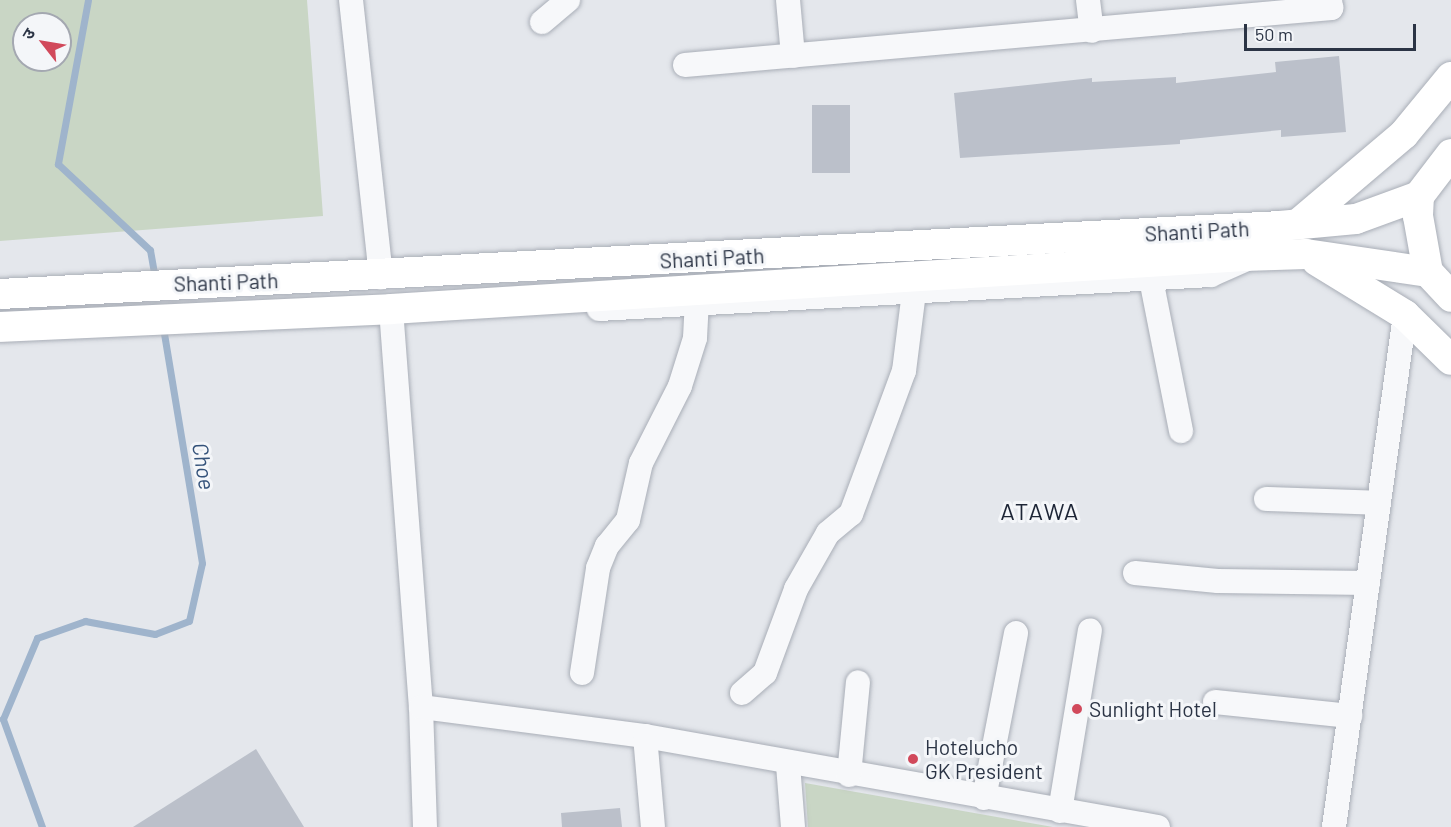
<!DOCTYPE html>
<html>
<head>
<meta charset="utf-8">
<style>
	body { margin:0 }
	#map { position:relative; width:1451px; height:827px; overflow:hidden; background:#e4e7ec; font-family:Barlow,"Noto Sans Devanagari",sans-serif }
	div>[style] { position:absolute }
	.green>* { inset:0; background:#c9d6c5 }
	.stream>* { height:7px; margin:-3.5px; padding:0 3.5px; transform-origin:3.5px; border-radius:3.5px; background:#9fb4cc }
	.building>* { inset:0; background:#bbc0ca; transform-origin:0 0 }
	.roads { filter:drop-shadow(0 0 2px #a9aeb7) drop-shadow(0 0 2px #a9aeb7) }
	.minor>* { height:24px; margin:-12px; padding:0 12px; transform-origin:12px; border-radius:12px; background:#f7f8fa }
	.major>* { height:30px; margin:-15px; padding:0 15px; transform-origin:15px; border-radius:15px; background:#fff }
	.dots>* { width:16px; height:16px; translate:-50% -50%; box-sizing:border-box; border:3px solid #f4f6f9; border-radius:50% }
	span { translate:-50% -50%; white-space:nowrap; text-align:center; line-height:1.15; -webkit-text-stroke:6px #f4f6f9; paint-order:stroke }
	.street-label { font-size:21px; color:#2b3445 }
	.poi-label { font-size:21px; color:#2b3445 }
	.left { translate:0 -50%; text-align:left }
	.water-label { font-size:22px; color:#34527a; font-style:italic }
	.quarter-label { font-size:24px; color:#1d2536; letter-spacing:1.5px }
	.north { position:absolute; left:12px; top:12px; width:60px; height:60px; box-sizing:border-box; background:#f4f6f9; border:2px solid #a4a8b1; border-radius:50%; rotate:301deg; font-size:16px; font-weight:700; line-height:24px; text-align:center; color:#2b3445 }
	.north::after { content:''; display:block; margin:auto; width:21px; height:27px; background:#d1495b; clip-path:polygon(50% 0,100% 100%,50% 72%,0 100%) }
	.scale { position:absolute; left:1244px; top:24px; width:172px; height:27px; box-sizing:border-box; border:3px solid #2b3445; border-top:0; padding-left:8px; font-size:18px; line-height:21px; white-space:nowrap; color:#2b3445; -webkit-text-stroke:4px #f4f6f9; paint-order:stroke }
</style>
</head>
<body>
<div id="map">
	<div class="green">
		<i style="clip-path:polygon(evenodd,0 0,307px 0,323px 216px,0 241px,0 0,24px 24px,60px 24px,60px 60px,24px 60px,24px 24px)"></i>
		<i style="clip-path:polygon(805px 783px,1053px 827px,808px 827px)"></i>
	</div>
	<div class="stream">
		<i style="left:88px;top:0;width:167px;rotate:100.4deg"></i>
		<i style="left:58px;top:164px;width:126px;rotate:43.1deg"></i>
		<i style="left:150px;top:250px;width:28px;rotate:80deg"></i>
		<i style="left:42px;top:827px;width:115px;rotate:-109.9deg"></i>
		<i style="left:3px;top:719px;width:88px;rotate:-67.2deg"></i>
		<i style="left:37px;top:638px;width:51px;rotate:-19.5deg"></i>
		<i style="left:85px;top:621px;width:71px;rotate:10.5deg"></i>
		<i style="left:155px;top:634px;width:36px;rotate:-21deg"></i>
		<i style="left:189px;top:621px;width:59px;rotate:-77.4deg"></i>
		<i style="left:202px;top:563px;width:238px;rotate:-99.4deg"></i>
	</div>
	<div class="building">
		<i style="clip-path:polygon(1339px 56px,1346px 132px,1281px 137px,1281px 130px,1180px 140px,1180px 144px,960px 158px,954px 93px,1092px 78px,1092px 82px,1176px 77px,1176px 83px,1276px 72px,1275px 62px)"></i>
		<i style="left:812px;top:105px;width:38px;height:68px"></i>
		<i style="clip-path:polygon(256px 749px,304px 827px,133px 827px)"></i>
		<i style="clip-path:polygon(620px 808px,622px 827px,562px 827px,561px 813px)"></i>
	</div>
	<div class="roads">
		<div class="minor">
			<i style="left:351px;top:0;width:279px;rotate:83.8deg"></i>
			<i style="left:788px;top:0;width:56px;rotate:84.9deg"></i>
			<i style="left:1088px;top:0;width:31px;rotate:83deg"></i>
			<i style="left:542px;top:22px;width:34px;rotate:-40deg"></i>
			<i style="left:685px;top:65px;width:649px;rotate:-5.04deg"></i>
			<i style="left:1331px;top:8px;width:8px;rotate:-97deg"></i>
			<i style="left:1151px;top:279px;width:155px;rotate:78.8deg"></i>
			<i style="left:391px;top:309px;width:399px;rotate:85.7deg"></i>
			<i style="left:421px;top:707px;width:120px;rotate:88.1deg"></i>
			<i style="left:599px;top:309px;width:613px;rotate:-3.18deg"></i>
			<i style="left:1211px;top:275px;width:42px;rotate:-24.1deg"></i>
			<i style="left:1266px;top:499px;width:113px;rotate:2deg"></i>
			<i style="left:1135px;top:573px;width:83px;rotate:5.5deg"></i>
			<i style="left:1218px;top:581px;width:150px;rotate:0.8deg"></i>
			<i style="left:582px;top:673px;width:106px;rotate:-81.3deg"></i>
			<i style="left:598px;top:568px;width:24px;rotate:-68deg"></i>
			<i style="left:607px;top:546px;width:33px;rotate:-51deg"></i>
			<i style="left:628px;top:520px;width:58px;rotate:-77.2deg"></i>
			<i style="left:641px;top:463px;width:86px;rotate:-63.1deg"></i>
			<i style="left:680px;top:386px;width:50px;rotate:-72.6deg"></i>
			<i style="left:695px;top:338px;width:33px;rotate:-87deg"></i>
			<i style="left:742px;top:693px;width:30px;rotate:-41deg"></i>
			<i style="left:765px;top:673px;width:90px;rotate:-69.7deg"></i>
			<i style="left:796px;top:589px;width:64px;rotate:-60.3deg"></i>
			<i style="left:828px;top:533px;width:30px;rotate:-40deg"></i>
			<i style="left:851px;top:514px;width:153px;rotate:-69.7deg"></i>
			<i style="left:904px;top:371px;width:80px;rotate:-82.8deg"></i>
			<i style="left:1215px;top:702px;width:136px;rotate:5.9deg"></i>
			<i style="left:421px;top:707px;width:226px;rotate:7.4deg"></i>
			<i style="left:645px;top:736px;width:521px;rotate:10.06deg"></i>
			<i style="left:645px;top:736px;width:91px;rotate:85deg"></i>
			<i style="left:788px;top:765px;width:62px;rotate:85.4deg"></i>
			<i style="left:849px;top:775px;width:93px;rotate:-84.5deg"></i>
			<i style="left:984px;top:798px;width:168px;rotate:-79deg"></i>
			<i style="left:1060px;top:811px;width:183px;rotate:-80.6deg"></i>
			<i style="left:1334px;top:827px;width:517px;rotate:-82.11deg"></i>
		</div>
		<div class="major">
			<i style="left:1451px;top:154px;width:53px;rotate:127.3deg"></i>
			<i style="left:1419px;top:196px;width:20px;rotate:93deg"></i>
			<i style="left:1418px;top:216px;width:57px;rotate:79.9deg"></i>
			<i style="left:1428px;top:272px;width:34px;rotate:47deg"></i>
			<i style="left:1298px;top:224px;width:139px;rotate:-40.3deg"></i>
			<i style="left:1404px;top:134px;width:74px;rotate:-50.5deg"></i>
			<i style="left:1317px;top:261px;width:103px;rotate:31.5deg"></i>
			<i style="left:1405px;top:315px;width:64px;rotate:44.4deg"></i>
			<i style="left:0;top:294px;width:1282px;rotate:-3.04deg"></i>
			<i style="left:1280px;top:226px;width:76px;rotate:-5.3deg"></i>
			<i style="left:1356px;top:219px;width:67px;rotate:-20.1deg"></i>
			<i style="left:0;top:327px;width:391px;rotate:-2.6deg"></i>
			<i style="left:391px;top:309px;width:855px;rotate:-3.56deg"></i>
			<i style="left:1244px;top:256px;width:62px;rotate:-1.8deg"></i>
			<i style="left:1306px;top:254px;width:123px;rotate:8.4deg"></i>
		</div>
	</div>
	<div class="dots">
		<i style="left:1077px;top:709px;background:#d1495b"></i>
		<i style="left:913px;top:759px;background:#d1495b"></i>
	</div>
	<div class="street-label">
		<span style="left:1197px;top:231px;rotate:-3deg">Shanti Path</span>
		<span style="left:712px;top:258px;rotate:-3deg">Shanti Path</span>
		<span style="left:226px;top:282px;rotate:-2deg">Shanti Path</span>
	</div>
	<div class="poi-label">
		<span class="left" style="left:1089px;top:709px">Sunlight Hotel</span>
		<span class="left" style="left:925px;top:759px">Hotelucho<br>GK President</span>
	</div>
	<div class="water-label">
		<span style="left:204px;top:466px;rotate:81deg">Choe</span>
	</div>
	<div class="quarter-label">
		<span style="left:1040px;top:511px">ATAWA</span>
	</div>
	<div class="north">उ</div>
	<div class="scale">50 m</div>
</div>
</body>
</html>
